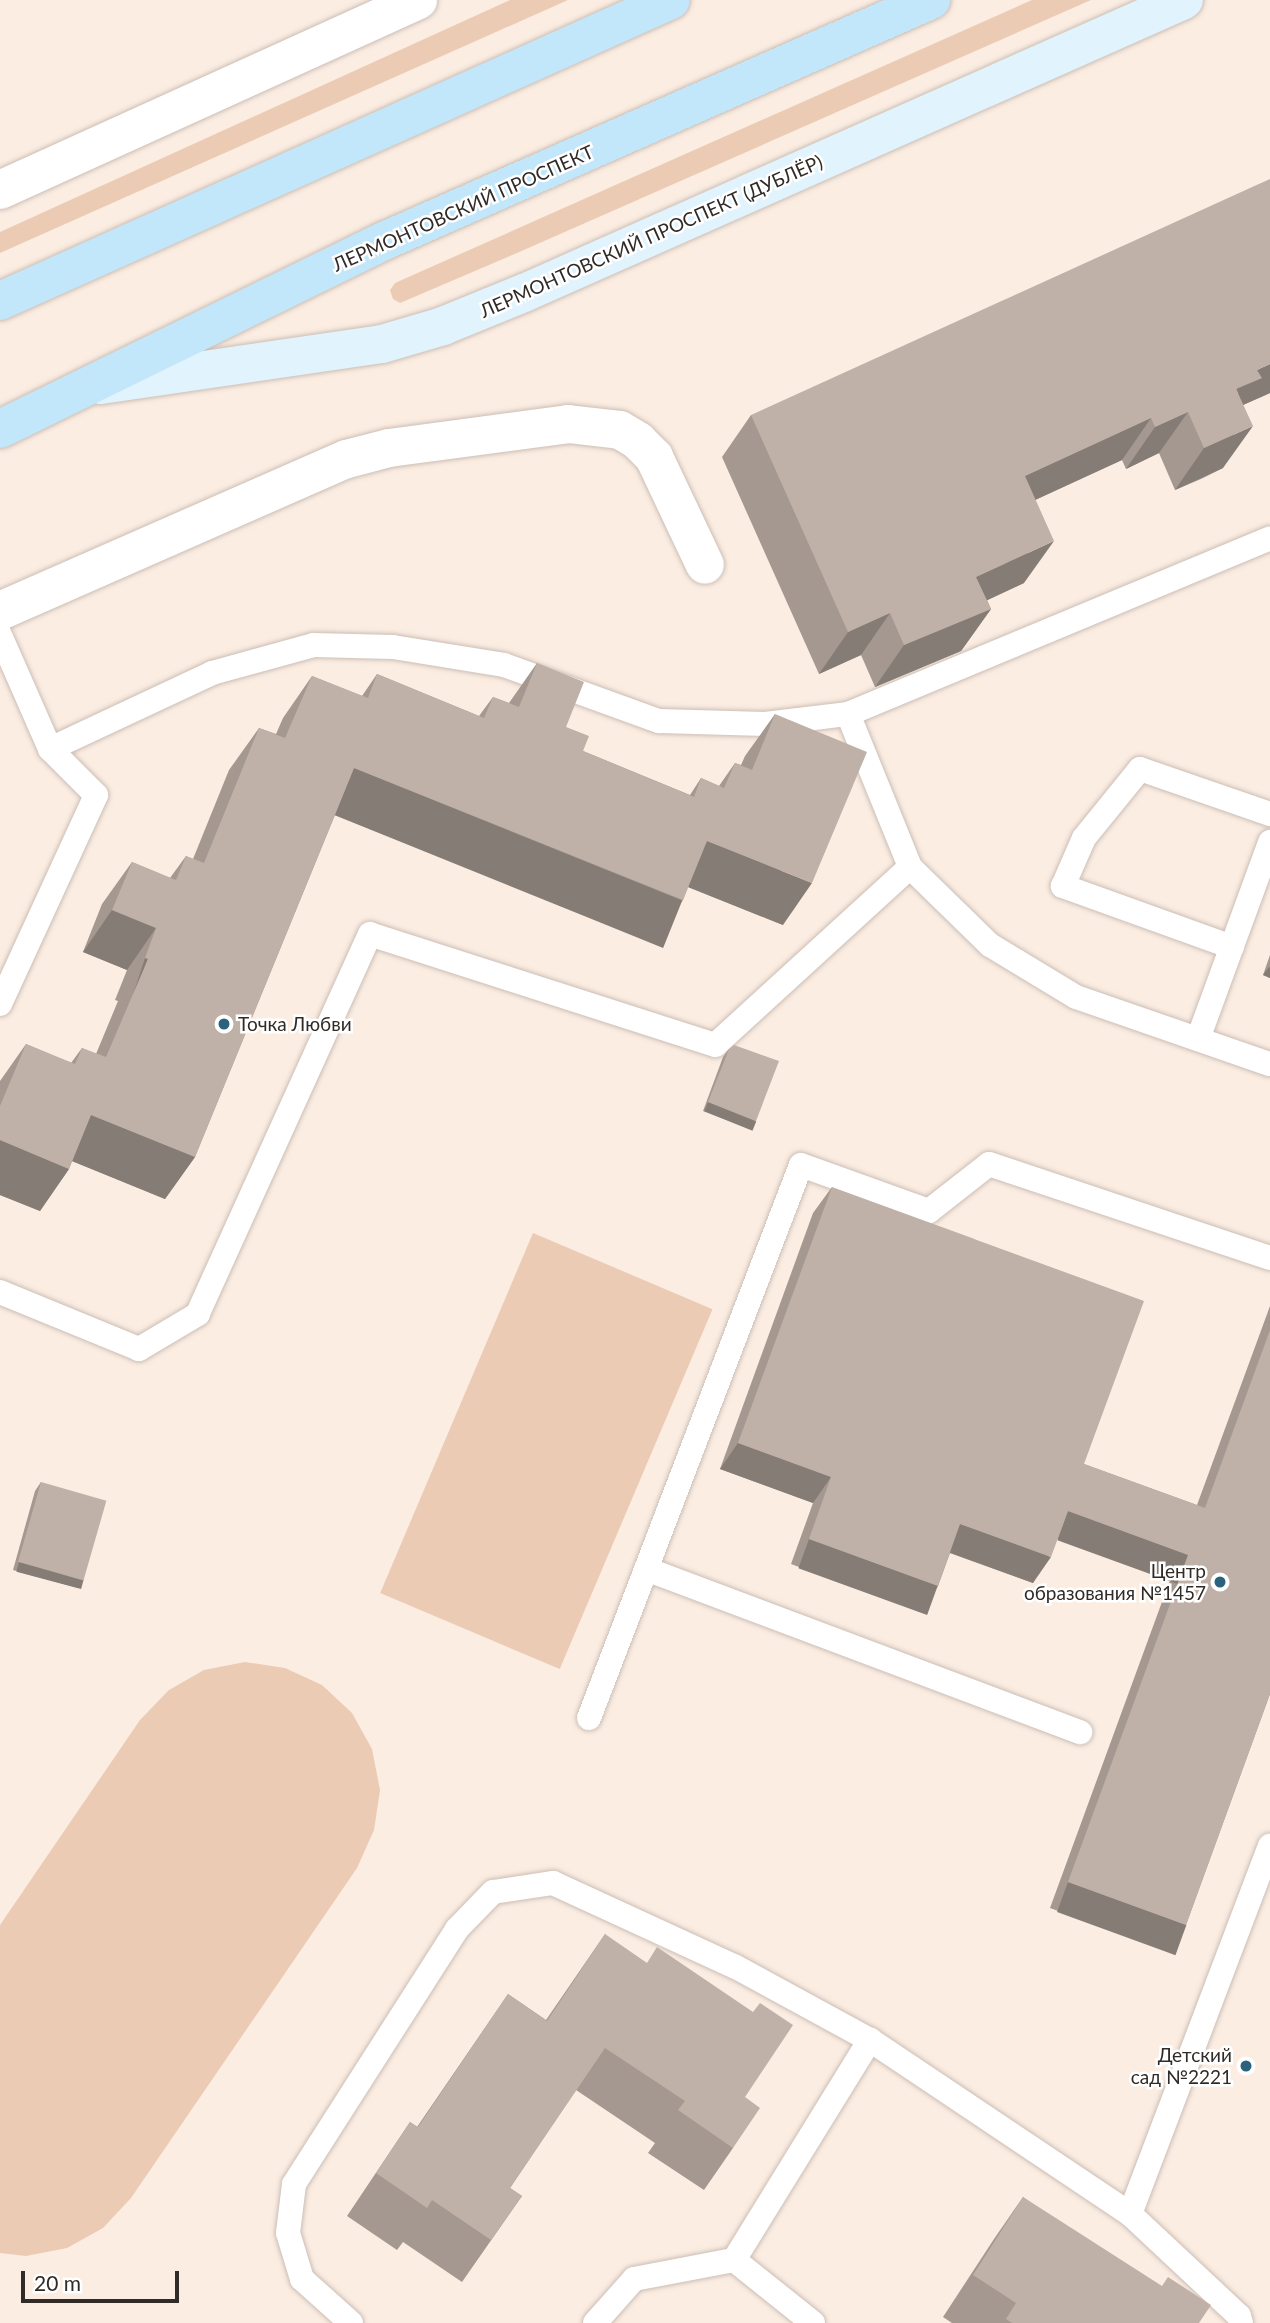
<!DOCTYPE html>
<html>
<head>
<meta charset="utf-8">
<style>
	body { margin:0 }
	#map { position:relative; width:1270px; height:2323px; overflow:hidden; background:#fbede2; font-family:Lato,sans-serif }
	div>[style] { position:absolute }
	.green>* { inset:0; background:#ebcbb4; transform-origin:0 0 }
	.roads { filter:drop-shadow(0 0 2px #ccbeb5) drop-shadow(0 0 2px #ccbeb5) }
	.lane>* { height:24px; margin:-12px; padding:0 12px; transform-origin:12px; border-radius:12px; background:#fff }
	.street>* { height:38px; margin:-19px; padding:0 19px; transform-origin:19px; border-radius:19px; background:#fff }
	.secondary>* { height:38px; margin:-19px; padding:0 19px; transform-origin:19px; border-radius:19px; background:#e1f3fd }
	.primary>* { height:38px; margin:-19px; padding:0 19px; transform-origin:19px; border-radius:19px; background:#c3e7fa }
	.wall>* { inset:0; background:#a49890 }
	.shaded-wall>* { inset:0; background:#867c76; transform-origin:0 0 }
	.building>* { inset:0; background:#bfb1a8; transform-origin:0 0 }
	.dots>* { width:19px; height:19px; translate:-50% -50%; box-sizing:border-box; border:4px solid #fff; border-radius:50% }
	span { translate:-50% -50%; white-space:nowrap; text-align:center; line-height:1.15; -webkit-text-stroke:5px #fff; paint-order:stroke }
	.street-label { font-size:19px; color:#302b27 }
	.poi-label { font-size:19px; color:#302b27 }
	.left { translate:0 -50%; text-align:left }
	.right { translate:-100% -50%; text-align:right }
	.scale { position:absolute; left:21px; top:2271px; width:158px; height:32px; box-sizing:border-box; border:4px solid #302b27; border-top:0; padding-left:9px; font-size:21px; line-height:24px; white-space:nowrap; color:#302b27; -webkit-text-stroke:5px #fff; paint-order:stroke }
</style>
</head>
<body>
<div id="map">
	<div class="green">
		<i style="clip-path:polygon(510px 0,568px 0,0 253px,0 232px)"></i>
		<i style="clip-path:polygon(1032px 0,1091px 0,517px 253px,400px 303px,393px 299px,390px 290px,395px 283px)"></i>
		<i style="left:533px;top:1233px;width:195px;height:391px;rotate:23deg"></i>
		<i style="clip-path:polygon(245px 1662px,285px 1668px,322px 1685px,352px 1713px,372px 1749px,380px 1790px,374px 1830px,357px 1868px,131px 2198px,103px 2228px,67px 2248px,26px 2256px,0 2253px,0 1925px,140px 1720px,169px 1690px,204px 1670px)"></i>
	</div>
	<div class="roads">
		<div class="lane">
			<i style="left:0;top:635px;width:124px;rotate:66.3deg"></i>
			<i style="left:50px;top:749px;width:179px;rotate:-25.1deg"></i>
			<i style="left:212px;top:673px;width:106px;rotate:-15.4deg"></i>
			<i style="left:314px;top:645px;width:79px;rotate:1.5deg"></i>
			<i style="left:393px;top:647px;width:112px;rotate:9.2deg"></i>
			<i style="left:504px;top:665px;width:165px;rotate:19.9deg"></i>
			<i style="left:659px;top:721px;width:106px;rotate:1.6deg"></i>
			<i style="left:765px;top:724px;width:84px;rotate:-6.9deg"></i>
			<i style="left:848px;top:714px;width:165px;rotate:67.9deg"></i>
			<i style="left:910px;top:867px;width:264px;rotate:137.6deg"></i>
			<i style="left:715px;top:1045px;width:362px;rotate:-162.2deg"></i>
			<i style="left:370px;top:934px;width:417px;rotate:114.4deg"></i>
			<i style="left:198px;top:1314px;width:69px;rotate:149.3deg"></i>
			<i style="left:139px;top:1349px;width:150px;rotate:-157.7deg"></i>
			<i style="left:848px;top:714px;width:457px;rotate:-22.6deg"></i>
			<i style="left:910px;top:867px;width:112px;rotate:44.3deg"></i>
			<i style="left:990px;top:945px;width:100px;rotate:31.2deg"></i>
			<i style="left:1076px;top:997px;width:205px;rotate:19.1deg"></i>
			<i style="left:1232px;top:947px;width:180px;rotate:-160.2deg"></i>
			<i style="left:1063px;top:886px;width:52px;rotate:-66.4deg"></i>
			<i style="left:1084px;top:838px;width:89px;rotate:-50.9deg"></i>
			<i style="left:1140px;top:769px;width:138px;rotate:19.1deg"></i>
			<i style="left:0;top:1004px;width:230px;rotate:-65.3deg"></i>
			<i style="left:96px;top:795px;width:65px;rotate:-135deg"></i>
			<i style="left:1198px;top:1039px;width:210px;rotate:-69.9deg"></i>
			<i style="left:646px;top:1569px;width:464px;rotate:20.6deg"></i>
			<i style="left:589px;top:1718px;width:592px;rotate:-69.03deg"></i>
			<i style="left:801px;top:1165px;width:136px;rotate:19.8deg"></i>
			<i style="left:929px;top:1211px;width:76px;rotate:-38.1deg"></i>
			<i style="left:989px;top:1164px;width:296px;rotate:18.5deg"></i>
			<i style="left:1130px;top:2214px;width:394px;rotate:-69.2deg"></i>
			<i style="left:351px;top:2323px;width:66px;rotate:-138.1deg"></i>
			<i style="left:302px;top:2279px;width:48px;rotate:-106.9deg"></i>
			<i style="left:288px;top:2233px;width:49px;rotate:-83deg"></i>
			<i style="left:294px;top:2184px;width:303px;rotate:-57.4deg"></i>
			<i style="left:457px;top:1929px;width:52px;rotate:-45.8deg"></i>
			<i style="left:493px;top:1892px;width:61px;rotate:-8.5deg"></i>
			<i style="left:553px;top:1883px;width:201px;rotate:24.7deg"></i>
			<i style="left:736px;top:1967px;width:153px;rotate:28.6deg"></i>
			<i style="left:870px;top:2040px;width:313px;rotate:33.8deg"></i>
			<i style="left:1130px;top:2214px;width:149px;rotate:43.1deg"></i>
			<i style="left:1239px;top:2316px;width:7px;rotate:74deg"></i>
			<i style="left:595px;top:2323px;width:59px;rotate:-48.4deg"></i>
			<i style="left:634px;top:2279px;width:102px;rotate:-10.8deg"></i>
			<i style="left:813px;top:2323px;width:101px;rotate:-141.4deg"></i>
			<i style="left:734px;top:2260px;width:259px;rotate:-58.3deg"></i>
		</div>
		<div class="street">
			<i style="left:0;top:190px;width:459px;rotate:-24.4deg"></i>
			<i style="left:0;top:611px;width:379px;rotate:-23.7deg"></i>
			<i style="left:347px;top:459px;width:43px;rotate:-14.7deg"></i>
			<i style="left:389px;top:448px;width:181px;rotate:-7.6deg"></i>
			<i style="left:568px;top:424px;width:52px;rotate:6.6deg"></i>
			<i style="left:620px;top:430px;width:21px;rotate:31deg"></i>
			<i style="left:638px;top:441px;width:23px;rotate:45deg"></i>
			<i style="left:654px;top:457px;width:119px;rotate:64.7deg"></i>
		</div>
		<div class="secondary">
			<i style="left:101px;top:385px;width:284px;rotate:-8.3deg"></i>
			<i style="left:382px;top:344px;width:64px;rotate:-16.4deg"></i>
			<i style="left:443px;top:326px;width:87px;rotate:-22.2deg"></i>
			<i style="left:524px;top:293px;width:722px;rotate:-23.94deg"></i>
		</div>
		<div class="primary">
			<i style="left:0;top:301px;width:735px;rotate:-24.16deg"></i>
			<i style="left:0;top:429px;width:428px;rotate:-26.1deg"></i>
			<i style="left:384px;top:241px;width:598px;rotate:-23.78deg"></i>
		</div>
	</div>
	<div class="wall">
		<i style="clip-path:polygon(1270px 393px,1243px 405px,1223px 468px,1201px 479px,1175px 490px,1159px 453px,1126px 469px,1122px 460px,1035px 500px,1024px 583px,987px 600px,991px 609px,961px 651px,875px 687px,861px 655px,819px 674px,722px 457px,751px 415px)"></i>
		<i style="clip-path:polygon(537px 663px,566px 727px,583px 751px,690px 795px,701px 778px,719px 786px,735px 763px,741px 765px,745px 756px,775px 714px,783px 925px,688px 887px,683px 900px,654px 942px,335px 815px,195px 1157px,165px 1199px,72px 1161px,69px 1169px,40px 1211px,0 1195px,0 1081px,26px 1044px,71px 1063px,82px 1048px,96px 1054px,118px 1001px,115px 1000px,127px 970px,83px 952px,102px 904px,132px 862px,170px 878px,186px 856px,193px 859px,229px 770px,259px 728px,276px 734px,283px 718px,312px 676px,362px 696px,377px 674px,479px 716px,493px 697px,509px 703px)"></i>
		<i style="clip-path:polygon(1270px 955px,1270px 978px,1263px 975px)"></i>
		<i style="clip-path:polygon(729px 1049px,756px 1121px,750px 1129px,703px 1111px,723px 1057px)"></i>
		<i style="clip-path:polygon(832px 1187px,1084px 1464px,1197px 1505px,1270px 1306px,1270px 1694px,1186px 1925px,1167px 1951px,1050px 1908px,1170px 1580px,1057px 1539px,1033px 1583px,950px 1553px,938px 1586px,920px 1612px,791px 1564px,813px 1503px,720px 1469px,813px 1213px)"></i>
		<i style="clip-path:polygon(41px 1482px,78px 1588px,13px 1570px,35px 1491px)"></i>
		<i style="clip-path:polygon(605px 1934px,745px 2097px,733px 2148px,704px 2190px,648px 2153px,655px 2143px,576px 2090px,510px 2188px,522px 2196px,462px 2282px,403px 2242px,397px 2250px,347px 2216px,410px 2122px,417px 2127px,508px 1994px,546px 2020px)"></i>
		<i style="clip-path:polygon(1023px 2197px,1199px 2323px,952px 2323px,943px 2317px,994px 2239px)"></i>
	</div>
	<div class="shaded-wall">
		<i style="clip-path:polygon(1270px 364px,1270px 393px,1243px 405px,1236px 389px,1257px 370px)"></i>
		<i style="clip-path:polygon(1188px 412px,1159px 453px,1126px 469px,1155px 427px)"></i>
		<i style="clip-path:polygon(1151px 418px,1122px 460px,996px 518px,1025px 476px)"></i>
		<i style="clip-path:polygon(1253px 426px,1223px 468px,1175px 490px,1204px 448px)"></i>
		<i style="clip-path:polygon(1054px 541px,1024px 583px,947px 619px,976px 577px)"></i>
		<i style="clip-path:polygon(991px 609px,961px 651px,875px 687px,904px 645px)"></i>
		<i style="clip-path:polygon(890px 613px,861px 655px,819px 674px,848px 632px)"></i>
		<i style="left:354px;top:768px;width:354px;height:51px;rotate:22deg"></i>
		<i style="clip-path:polygon(707px 841px,812px 883px,783px 925px,678px 883px)"></i>
		<i style="clip-path:polygon(112px 910px,156px 928px,127px 970px,83px 952px)"></i>
		<i style="left:145px;top:958px;width:3px;height:52px;rotate:18deg"></i>
		<i style="clip-path:polygon(1269px 967px,1270px 968px,1270px 978px,1263px 975px)"></i>
		<i style="left:708px;top:1102px;width:52px;height:10px;rotate:22deg"></i>
		<i style="clip-path:polygon(91px 1115px,195px 1157px,165px 1199px,62px 1157px)"></i>
		<i style="clip-path:polygon(0 1140px,69px 1169px,40px 1211px,0 1195px)"></i>
		<i style="clip-path:polygon(738px 1443px,831px 1477px,813px 1503px,720px 1469px)"></i>
		<i style="left:1068px;top:1511px;width:128px;height:31px;rotate:20deg"></i>
		<i style="clip-path:polygon(960px 1524px,1051px 1557px,1033px 1583px,942px 1550px)"></i>
		<i style="left:809px;top:1539px;width:137px;height:31px;rotate:20deg"></i>
		<i style="left:19px;top:1562px;width:67px;height:10px;rotate:15deg"></i>
		<i style="left:1068px;top:1882px;width:126px;height:32px;rotate:20deg"></i>
	</div>
	<div class="building">
		<i style="clip-path:polygon(1270px 179px,1270px 364px,1257px 370px,1262px 378px,1236px 389px,1253px 426px,1204px 448px,1188px 412px,1155px 427px,1151px 418px,1025px 476px,1054px 541px,976px 577px,991px 609px,904px 645px,890px 613px,848px 632px,751px 415px)"></i>
		<i style="clip-path:polygon(537px 663px,584px 682px,566px 727px,589px 736px,583px 751px,694px 797px,701px 778px,724px 788px,735px 763px,752px 770px,775px 714px,867px 752px,812px 883px,707px 841px,683px 900px,354px 768px,195px 1157px,91px 1115px,69px 1169px,0 1140px,0 1106px,26px 1044px,75px 1064px,82px 1048px,106px 1057px,148px 959px,145px 958px,156px 928px,112px 910px,132px 862px,176px 880px,186px 856px,204px 863px,259px 728px,285px 738px,312px 676px,368px 698px,377px 674px,484px 718px,493px 697px,519px 707px)"></i>
		<i style="clip-path:polygon(734px 1045px,779px 1061px,756px 1121px,708px 1102px,729px 1049px)"></i>
		<i style="clip-path:polygon(832px 1187px,1144px 1301px,1084px 1464px,1205px 1508px,1270px 1330px,1270px 1694px,1186px 1925px,1068px 1882px,1188px 1555px,1068px 1511px,1051px 1557px,960px 1524px,938px 1586px,809px 1539px,831px 1477px,738px 1443px)"></i>
		<i style="left:41px;top:1482px;width:68px;height:83px;rotate:16deg"></i>
		<i style="clip-path:polygon(605px 1934px,647px 1963px,657px 1947px,753px 2012px,760px 2003px,793px 2025px,745px 2097px,760px 2108px,733px 2148px,678px 2110px,685px 2101px,605px 2048px,510px 2188px,522px 2196px,491px 2240px,432px 2200px,427px 2208px,376px 2173px,410px 2122px,418px 2127px,508px 1994px,547px 2021px)"></i>
		<i style="clip-path:polygon(1023px 2197px,1162px 2286px,1168px 2277px,1211px 2305px,1199px 2323px,1012px 2323px,1006px 2319px,1016px 2303px,973px 2275px)"></i>
	</div>
	<div class="dots">
		<i style="left:224px;top:1024px;background:#2b627d"></i>
		<i style="left:1220px;top:1582px;background:#2b627d"></i>
		<i style="left:1246px;top:2066px;background:#2b627d"></i>
	</div>
	<div class="street-label">
		<span style="left:463px;top:208px;rotate:-24deg">ЛЕРМОНТОВСКИЙ ПРОСПЕКТ</span>
		<span style="left:651px;top:236px;rotate:-24deg">ЛЕРМОНТОВСКИЙ ПРОСПЕКТ (ДУБЛЁР)</span>
	</div>
	<div class="poi-label">
		<span class="left" style="left:238px;top:1024px">Точка Любви</span>
		<span class="right" style="left:1206px;top:1582px">Центр<br>образования №1457</span>
		<span class="right" style="left:1232px;top:2066px">Детский<br>сад №2221</span>
	</div>
	<div class="scale">20 m</div>
</div>
</body>
</html>
